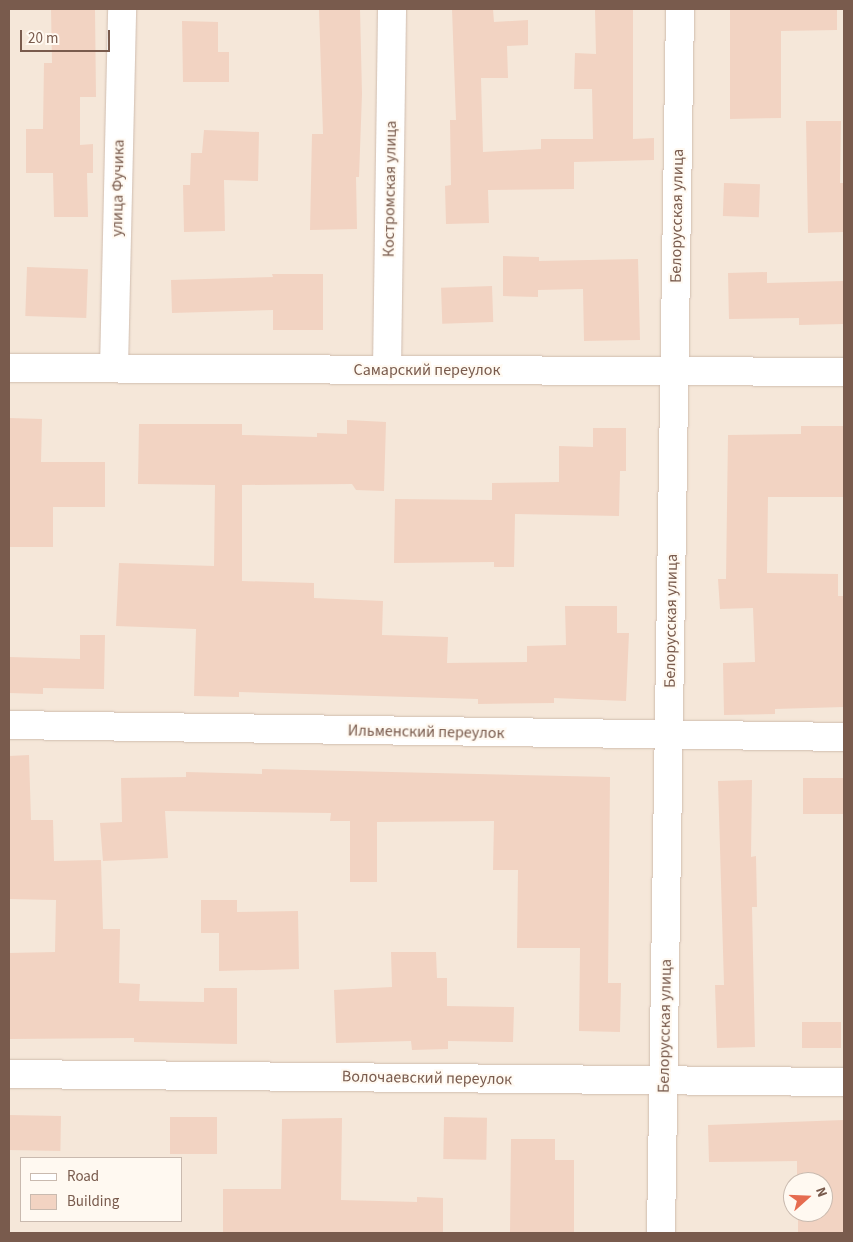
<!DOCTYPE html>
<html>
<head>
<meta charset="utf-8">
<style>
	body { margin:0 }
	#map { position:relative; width:853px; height:1242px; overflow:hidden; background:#fdf5eb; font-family:"Source Sans 3",sans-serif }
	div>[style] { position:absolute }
	.residential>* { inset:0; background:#f5e7d9 }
	.building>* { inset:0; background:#f2d3c2; transform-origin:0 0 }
	.roads { filter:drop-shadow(0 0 1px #d0bdaf) drop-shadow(0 0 1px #d0bdaf) }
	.minor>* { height:28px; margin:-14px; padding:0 14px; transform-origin:14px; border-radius:14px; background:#fff }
	.secondary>* { height:28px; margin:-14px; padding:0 14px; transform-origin:14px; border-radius:14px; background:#fff }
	span { translate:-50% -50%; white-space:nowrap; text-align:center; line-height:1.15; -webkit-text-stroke:4px #fff9f1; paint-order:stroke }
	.street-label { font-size:16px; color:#795b4d }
	.frame { position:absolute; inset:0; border:10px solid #795b4d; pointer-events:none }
	.legend { position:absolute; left:20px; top:1157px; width:162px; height:65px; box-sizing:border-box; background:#fff9f1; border:1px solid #c9baaf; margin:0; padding:6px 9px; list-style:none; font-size:15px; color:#795b4d }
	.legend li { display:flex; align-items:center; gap:10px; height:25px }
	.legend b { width:25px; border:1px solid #c9baaf }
	.north { position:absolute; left:783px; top:1172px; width:50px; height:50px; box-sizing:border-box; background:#fff9f1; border:1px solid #c9baaf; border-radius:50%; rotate:70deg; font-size:14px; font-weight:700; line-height:20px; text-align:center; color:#795b4d }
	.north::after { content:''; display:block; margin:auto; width:18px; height:22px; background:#e66c50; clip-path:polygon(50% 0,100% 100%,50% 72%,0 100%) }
	.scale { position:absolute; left:20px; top:30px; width:90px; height:22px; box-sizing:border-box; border:2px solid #795b4d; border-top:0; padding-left:6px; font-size:15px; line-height:18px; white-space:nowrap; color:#795b4d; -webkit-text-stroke:4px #fff9f1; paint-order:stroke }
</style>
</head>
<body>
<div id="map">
	<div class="residential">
		<i style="clip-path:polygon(evenodd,9px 9px,844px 9px,844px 1233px,9px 1233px,9px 9px,21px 1158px,181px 1158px,181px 1221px,21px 1221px,21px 1158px,9px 9px,793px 1182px,823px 1182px,823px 1212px,793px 1212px,793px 1182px)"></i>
	</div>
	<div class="building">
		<i style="clip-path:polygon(51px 9px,95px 9px,96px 97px,80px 97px,80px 145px,93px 144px,93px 173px,87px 173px,88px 217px,54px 217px,53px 173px,26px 173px,26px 129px,43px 129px,44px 63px,52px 63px)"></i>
		<i style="clip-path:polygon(319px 9px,360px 9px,362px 94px,359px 177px,356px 177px,357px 229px,310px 230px,312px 134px,323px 134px)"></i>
		<i style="clip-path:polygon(452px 9px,493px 9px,494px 22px,528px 20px,528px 45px,507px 46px,508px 78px,481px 78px,483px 152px,541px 149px,541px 139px,593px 139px,592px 89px,574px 89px,575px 53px,596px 54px,595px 9px,633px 9px,633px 139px,654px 138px,654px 160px,574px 162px,574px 189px,488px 190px,489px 223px,446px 224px,445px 186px,451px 185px,450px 120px,456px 120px)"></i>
		<i style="clip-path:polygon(730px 9px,837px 9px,837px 30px,781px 31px,781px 118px,730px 119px)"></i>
		<i style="clip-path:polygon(182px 21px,218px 22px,218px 52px,229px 52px,229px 82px,183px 82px)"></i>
		<i style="clip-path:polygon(806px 121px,841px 121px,840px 183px,844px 183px,844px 232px,808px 233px)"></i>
		<i style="clip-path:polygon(204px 130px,259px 132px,258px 181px,224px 180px,225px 231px,184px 232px,183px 185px,190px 185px,191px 153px,202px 153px)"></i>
		<i style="left:724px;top:183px;width:36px;height:33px;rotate:2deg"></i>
		<i style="clip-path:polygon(503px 256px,539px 257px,539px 261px,638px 259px,640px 340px,584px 341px,583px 289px,538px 290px,538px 297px,503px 296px)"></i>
		<i style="left:27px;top:267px;width:61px;height:49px;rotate:2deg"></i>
		<i style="clip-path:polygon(767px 272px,767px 283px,844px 281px,844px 324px,799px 325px,799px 318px,729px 319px,728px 273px)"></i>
		<i style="clip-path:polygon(272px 274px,323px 274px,323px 330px,273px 330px,273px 310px,172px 313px,171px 280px,273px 277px)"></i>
		<i style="left:492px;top:286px;width:36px;height:51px;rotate:88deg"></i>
		<i style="clip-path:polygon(9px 418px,42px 419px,41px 462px,105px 462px,105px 507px,53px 507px,53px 547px,9px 547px)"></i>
		<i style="clip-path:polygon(347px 420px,386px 422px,384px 491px,356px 490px,352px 484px,242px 485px,242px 581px,314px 583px,314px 598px,383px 601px,382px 635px,448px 637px,447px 663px,527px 662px,527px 646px,566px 645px,565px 606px,617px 606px,617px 633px,629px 633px,626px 701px,554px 698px,554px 703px,478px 704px,478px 699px,239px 692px,239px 697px,194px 696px,196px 629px,116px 626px,119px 563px,214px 566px,215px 485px,138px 484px,139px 424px,242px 424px,242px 435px,317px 437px,317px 433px,347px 434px)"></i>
		<i style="clip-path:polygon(801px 426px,844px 426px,844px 497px,768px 497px,767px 573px,838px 574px,838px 596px,844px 596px,844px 707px,775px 709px,775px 714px,724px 715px,723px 663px,755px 662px,753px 608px,720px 609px,718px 579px,726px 579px,728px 435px,801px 434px)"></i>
		<i style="clip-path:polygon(593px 428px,626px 428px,626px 471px,620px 471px,619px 516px,515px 514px,514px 567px,494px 567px,494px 562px,394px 563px,395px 499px,492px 500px,492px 483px,559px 482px,559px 446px,593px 447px)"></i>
		<i style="clip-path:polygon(80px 635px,105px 635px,104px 689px,43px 688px,43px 694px,9px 693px,9px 657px,80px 659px)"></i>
		<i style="clip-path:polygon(29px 755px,31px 820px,53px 820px,54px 861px,101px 860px,103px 929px,120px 929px,119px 983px,140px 984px,139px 1001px,204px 1002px,204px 988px,237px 988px,237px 1044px,134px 1042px,134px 1038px,9px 1039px,9px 953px,55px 952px,56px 900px,9px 899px,9px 756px)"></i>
		<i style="clip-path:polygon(262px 769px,610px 777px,608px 983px,621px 983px,620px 1032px,579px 1031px,580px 948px,517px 948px,518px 870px,493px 870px,494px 821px,377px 822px,377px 882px,350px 882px,350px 821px,330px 821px,331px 813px,165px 811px,168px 858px,103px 861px,100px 823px,122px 822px,121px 778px,186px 777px,186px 772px,262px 774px)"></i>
		<i style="left:844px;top:778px;width:36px;height:41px;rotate:90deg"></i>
		<i style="clip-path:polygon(752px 780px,751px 857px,756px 856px,757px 907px,752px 907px,755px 1047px,717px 1048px,715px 985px,724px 985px,718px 781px)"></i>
		<i style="clip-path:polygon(201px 900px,237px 900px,237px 912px,298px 911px,299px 969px,219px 971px,219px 933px,201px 933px)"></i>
		<i style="clip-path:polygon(391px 952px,436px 952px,437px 978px,447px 978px,447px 1006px,514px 1007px,513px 1042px,448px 1041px,448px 1049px,412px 1050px,411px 1041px,336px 1043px,334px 990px,392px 987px)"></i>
		<i style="left:802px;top:1022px;width:39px;height:26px"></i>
		<i style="left:9px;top:1115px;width:52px;height:35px;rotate:1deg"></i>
		<i style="left:170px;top:1117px;width:47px;height:37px"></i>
		<i style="left:444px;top:1117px;width:43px;height:42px;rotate:1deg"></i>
		<i style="clip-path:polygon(342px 1118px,341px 1200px,417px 1202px,417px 1197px,443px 1198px,443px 1233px,223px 1233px,223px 1189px,281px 1189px,282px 1119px)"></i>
		<i style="clip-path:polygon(844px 1120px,844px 1233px,798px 1233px,798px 1212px,823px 1212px,823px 1182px,797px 1182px,797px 1161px,709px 1162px,708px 1125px)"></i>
		<i style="clip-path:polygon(511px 1139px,555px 1139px,555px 1160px,574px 1160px,574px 1233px,510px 1233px)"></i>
	</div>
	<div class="roads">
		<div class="minor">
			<i style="left:9px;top:368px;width:835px;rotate:0.27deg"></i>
			<i style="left:114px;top:368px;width:359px;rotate:-88.7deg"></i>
			<i style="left:387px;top:370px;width:361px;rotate:-89.2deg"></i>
			<i style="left:9px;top:725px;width:835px;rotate:0.82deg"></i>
			<i style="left:9px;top:1074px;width:835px;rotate:0.55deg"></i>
		</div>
		<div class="secondary">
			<i style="left:661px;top:1233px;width:1224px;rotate:-89.11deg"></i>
		</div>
	</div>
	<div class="street-label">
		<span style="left:118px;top:188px;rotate:-89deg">улица Фучика</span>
		<span style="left:390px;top:189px;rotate:-89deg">Костромская улица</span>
		<span style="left:677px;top:216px;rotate:-89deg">Белорусская улица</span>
		<span style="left:427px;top:370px">Самарский переулок</span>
		<span style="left:671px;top:621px;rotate:-89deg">Белорусская улица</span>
		<span style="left:426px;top:732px;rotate:1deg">Ильменский переулок</span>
		<span style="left:665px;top:1026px;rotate:-89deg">Белорусская улица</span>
		<span style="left:427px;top:1078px;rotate:1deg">Волочаевский переулок</span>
	</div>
	<div class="frame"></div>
	<ul class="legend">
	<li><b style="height:6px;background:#fff"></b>Road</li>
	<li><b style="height:14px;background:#f2d3c2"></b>Building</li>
	</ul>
	<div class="north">N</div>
	<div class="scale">20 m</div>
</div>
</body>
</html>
